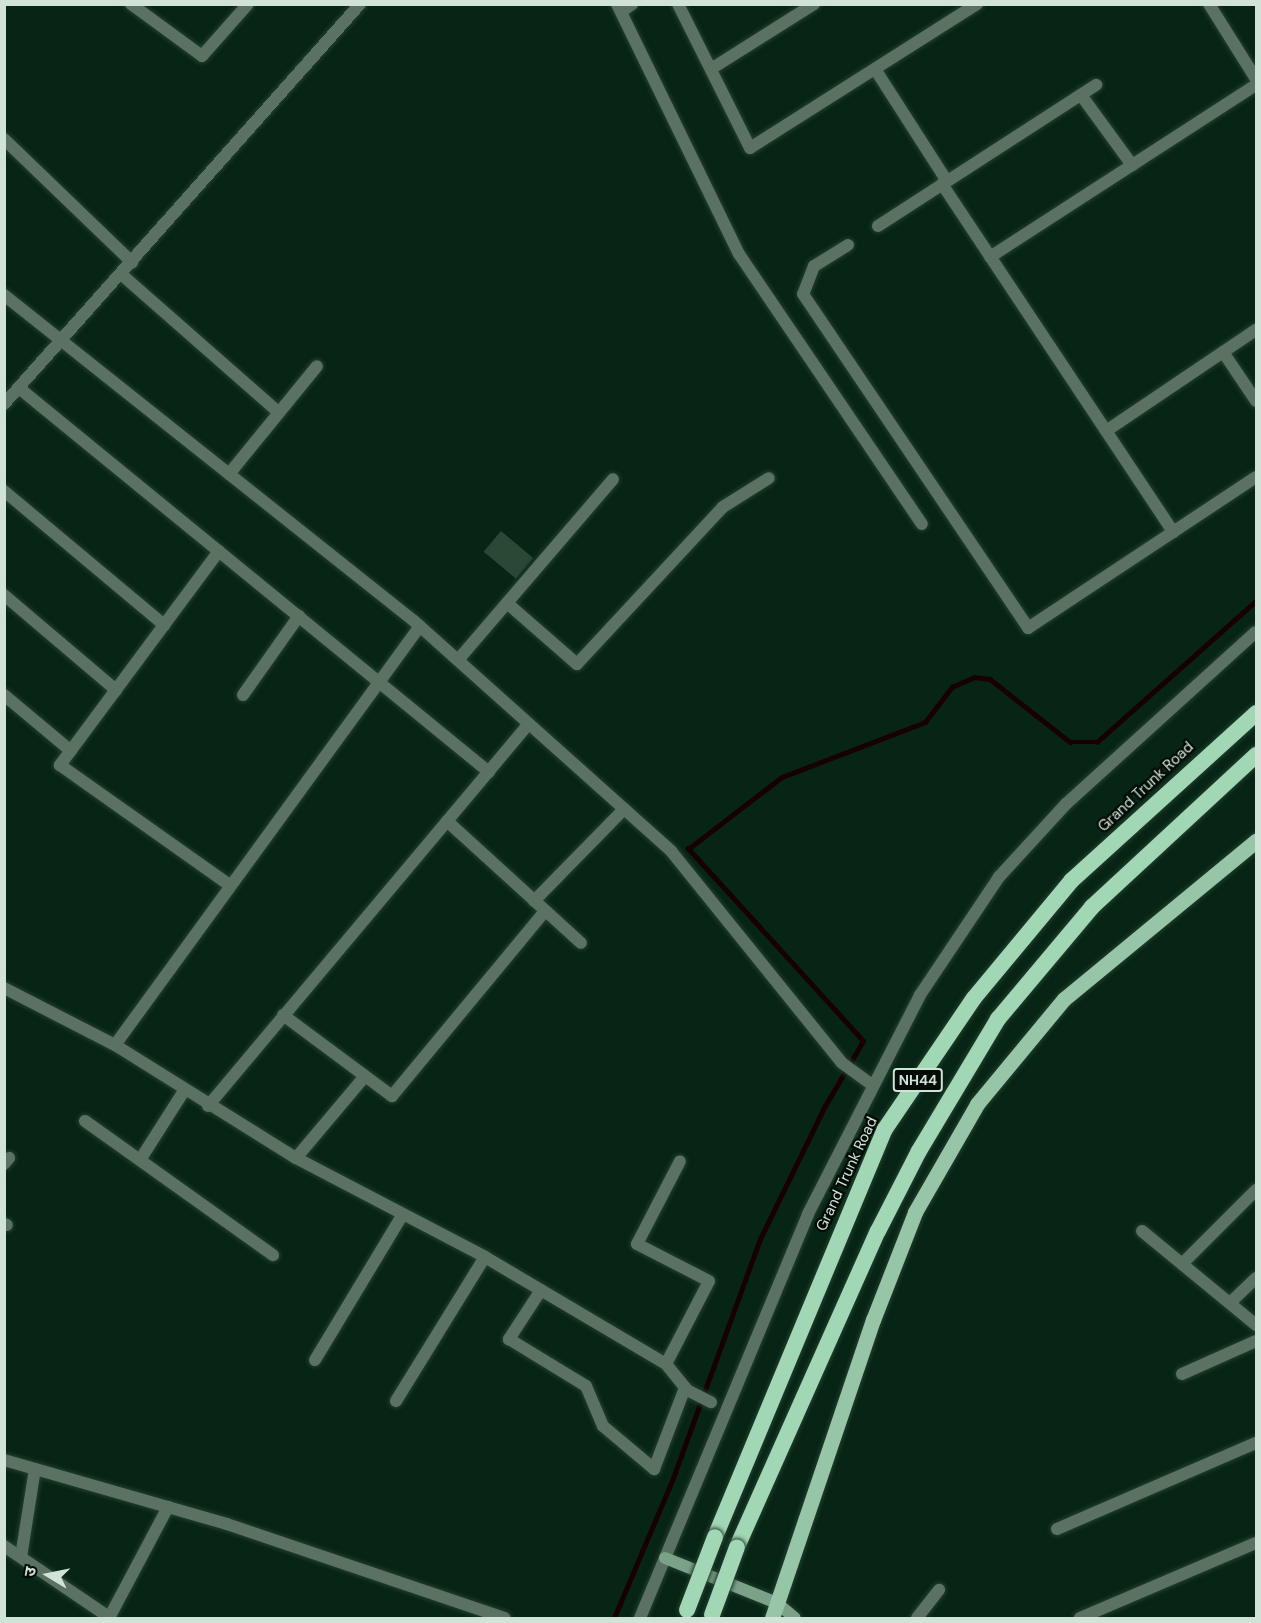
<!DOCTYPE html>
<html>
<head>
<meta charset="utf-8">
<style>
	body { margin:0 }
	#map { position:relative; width:1261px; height:1623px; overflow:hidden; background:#072515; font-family:"DM Sans","Noto Sans Devanagari",sans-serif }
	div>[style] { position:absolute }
	.stream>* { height:4.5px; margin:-2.25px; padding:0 2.25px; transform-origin:2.25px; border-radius:2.25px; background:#180000 }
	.building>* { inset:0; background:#2a4836; transform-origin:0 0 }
	.roads { filter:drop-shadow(0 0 2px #233f30) drop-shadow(0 0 2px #233f30) }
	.minor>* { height:12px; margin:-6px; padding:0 6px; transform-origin:6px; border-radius:6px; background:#5b7162 }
	.tertiary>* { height:12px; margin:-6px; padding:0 6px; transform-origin:6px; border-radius:6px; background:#5b7162 }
	.secondary>* { height:12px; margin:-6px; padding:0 6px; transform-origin:6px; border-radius:6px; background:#7ca189 }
	.primary>* { height:15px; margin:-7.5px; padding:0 7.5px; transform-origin:7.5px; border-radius:7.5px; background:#96c6a7 }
	.trunk>* { height:16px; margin:-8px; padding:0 8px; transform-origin:8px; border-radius:8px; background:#a2d7b5 }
	.bridges { filter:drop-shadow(0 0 2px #233f30) drop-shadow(0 0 2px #233f30) }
	.trunk-bridge>* { height:16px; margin:-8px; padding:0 8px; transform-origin:8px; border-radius:8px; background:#a2d7b5 }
	span { translate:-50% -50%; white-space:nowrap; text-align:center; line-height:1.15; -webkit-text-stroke:4.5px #020b05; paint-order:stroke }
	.shield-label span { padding:2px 4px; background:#020b05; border:2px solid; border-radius:4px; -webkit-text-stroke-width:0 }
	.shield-label { font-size:14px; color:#d1e2d7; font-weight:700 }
	.street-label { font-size:15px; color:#d1e2d7 }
	.frame { position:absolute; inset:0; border:6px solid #d1e2d7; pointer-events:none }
	.north { position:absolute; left:18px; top:1545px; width:60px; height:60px; -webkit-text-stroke:4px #020b05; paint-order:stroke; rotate:280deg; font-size:16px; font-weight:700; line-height:24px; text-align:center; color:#d1e2d7 }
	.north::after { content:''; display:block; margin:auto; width:21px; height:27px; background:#d1e2d7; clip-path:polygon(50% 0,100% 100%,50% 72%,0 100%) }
</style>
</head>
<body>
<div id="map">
	<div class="stream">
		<i style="left:614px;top:1618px;width:152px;rotate:-67.1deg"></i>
		<i style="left:673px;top:1478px;width:254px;rotate:-70deg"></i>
		<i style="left:760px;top:1239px;width:148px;rotate:-64deg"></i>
		<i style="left:825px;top:1106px;width:75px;rotate:-59.7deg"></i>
		<i style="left:863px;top:1041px;width:260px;rotate:-132.3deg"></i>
		<i style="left:688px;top:849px;width:118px;rotate:-37.5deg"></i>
		<i style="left:782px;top:777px;width:153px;rotate:-21deg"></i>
		<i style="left:925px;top:722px;width:44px;rotate:-52.4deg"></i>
		<i style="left:952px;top:687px;width:24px;rotate:-24deg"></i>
		<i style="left:974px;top:677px;width:16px;rotate:7deg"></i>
		<i style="left:990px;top:679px;width:102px;rotate:38.2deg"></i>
		<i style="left:1070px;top:742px;width:27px"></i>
		<i style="left:1097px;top:742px;width:213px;rotate:-41.6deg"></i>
	</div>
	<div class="building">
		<i style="left:501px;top:531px;width:42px;height:27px;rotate:40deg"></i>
	</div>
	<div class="roads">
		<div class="minor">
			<i style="left:131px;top:4px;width:88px;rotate:36.2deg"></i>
			<i style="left:202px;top:56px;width:69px;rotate:-48.5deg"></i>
			<i style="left:617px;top:4px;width:278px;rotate:64deg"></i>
			<i style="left:739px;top:254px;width:326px;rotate:55.9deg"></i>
			<i style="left:678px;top:4px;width:161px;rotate:63.4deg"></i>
			<i style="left:750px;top:148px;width:269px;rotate:-32.4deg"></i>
			<i style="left:621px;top:12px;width:14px;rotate:-36deg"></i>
			<i style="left:711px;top:69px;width:122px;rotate:-32.3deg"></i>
			<i style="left:875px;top:69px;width:133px;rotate:57.3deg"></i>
			<i style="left:1081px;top:95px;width:87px;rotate:53.9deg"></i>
			<i style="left:4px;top:139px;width:178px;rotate:43.9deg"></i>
			<i style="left:942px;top:184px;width:418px;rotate:56.4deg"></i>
			<i style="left:878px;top:226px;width:260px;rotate:-32.9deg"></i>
			<i style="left:848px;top:245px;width:40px;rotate:148deg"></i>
			<i style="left:814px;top:266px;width:30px;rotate:111deg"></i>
			<i style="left:803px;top:294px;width:403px;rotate:56deg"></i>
			<i style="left:1028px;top:628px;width:273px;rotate:-33.5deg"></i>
			<i style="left:990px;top:257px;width:317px;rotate:-32.9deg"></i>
			<i style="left:121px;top:274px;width:210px;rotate:41.3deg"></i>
			<i style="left:4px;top:295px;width:524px;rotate:38.49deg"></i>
			<i style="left:414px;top:621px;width:345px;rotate:41.8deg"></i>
			<i style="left:671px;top:851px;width:272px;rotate:51.1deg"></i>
			<i style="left:842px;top:1063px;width:37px;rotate:36deg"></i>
			<i style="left:1223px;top:352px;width:59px;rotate:56deg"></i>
			<i style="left:19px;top:388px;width:607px;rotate:39.25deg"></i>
			<i style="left:4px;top:404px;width:535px;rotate:-48.33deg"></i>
			<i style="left:1106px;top:431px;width:181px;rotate:-34deg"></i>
			<i style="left:229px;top:474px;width:139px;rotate:-50.8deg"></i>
			<i style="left:4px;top:491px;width:209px;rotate:39.9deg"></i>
			<i style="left:219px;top:551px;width:267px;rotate:126.6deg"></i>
			<i style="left:60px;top:765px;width:206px;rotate:35.3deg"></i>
			<i style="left:4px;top:595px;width:147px;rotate:40.3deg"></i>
			<i style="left:507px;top:603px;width:93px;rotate:41.1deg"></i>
			<i style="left:577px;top:664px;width:214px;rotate:-47.1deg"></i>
			<i style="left:723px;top:507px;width:54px;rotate:-32.2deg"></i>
			<i style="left:458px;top:660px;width:238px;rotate:-49.4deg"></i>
			<i style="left:4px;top:695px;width:87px;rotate:39.9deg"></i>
			<i style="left:243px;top:695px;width:97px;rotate:-54.7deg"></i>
			<i style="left:447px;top:821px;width:181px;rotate:42.3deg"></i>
			<i style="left:534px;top:901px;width:129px;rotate:-45.6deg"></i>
			<i style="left:4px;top:988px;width:125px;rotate:27.2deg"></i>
			<i style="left:115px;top:1045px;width:213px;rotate:32deg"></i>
			<i style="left:296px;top:1158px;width:213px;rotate:27.6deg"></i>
			<i style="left:485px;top:1257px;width:210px;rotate:30.6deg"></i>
			<i style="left:666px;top:1364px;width:33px;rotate:51deg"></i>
			<i style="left:687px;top:1390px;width:27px;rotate:27deg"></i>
			<i style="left:283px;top:1015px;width:136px;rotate:36.6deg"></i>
			<i style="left:392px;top:1096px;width:240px;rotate:-50.4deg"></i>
			<i style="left:115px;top:1045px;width:518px;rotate:-53.95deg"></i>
			<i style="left:208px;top:1106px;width:499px;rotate:-50deg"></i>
			<i style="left:85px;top:1121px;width:231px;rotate:35.5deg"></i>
			<i style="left:296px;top:1158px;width:107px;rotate:-49.9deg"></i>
			<i style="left:140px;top:1160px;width:82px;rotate:-57.5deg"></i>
			<i style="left:4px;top:1164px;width:8px;rotate:-50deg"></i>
			<i style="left:4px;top:1224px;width:3px;rotate:18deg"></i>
			<i style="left:1142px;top:1231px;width:148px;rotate:39.5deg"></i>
			<i style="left:1182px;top:1264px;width:105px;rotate:-45deg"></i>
			<i style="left:541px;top:1290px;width:59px;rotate:123.1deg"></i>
			<i style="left:509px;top:1339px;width:90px;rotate:31.4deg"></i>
			<i style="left:586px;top:1386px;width:43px;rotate:67deg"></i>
			<i style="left:603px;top:1426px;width:67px;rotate:40.1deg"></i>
			<i style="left:654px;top:1469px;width:87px;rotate:-69.1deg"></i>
			<i style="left:1230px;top:1303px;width:36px;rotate:-44deg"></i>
			<i style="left:315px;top:1360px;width:170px;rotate:-58.9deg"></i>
			<i style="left:666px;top:1364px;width:93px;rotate:-62.6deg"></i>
			<i style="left:709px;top:1281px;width:81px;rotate:-152.8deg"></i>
			<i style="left:637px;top:1244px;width:93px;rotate:-62.6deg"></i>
			<i style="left:1182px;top:1374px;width:81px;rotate:-24deg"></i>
			<i style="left:396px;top:1401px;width:169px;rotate:-58.3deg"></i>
			<i style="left:1057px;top:1529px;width:217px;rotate:-23.4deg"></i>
			<i style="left:4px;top:1546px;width:127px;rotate:34.1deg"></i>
			<i style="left:21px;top:1557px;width:89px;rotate:-81deg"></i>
			<i style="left:109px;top:1618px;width:126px;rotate:-62deg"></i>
			<i style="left:917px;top:1618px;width:36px;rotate:-52deg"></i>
			<i style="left:1080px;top:1618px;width:191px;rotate:-23.1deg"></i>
		</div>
		<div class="tertiary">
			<i style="left:1209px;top:4px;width:89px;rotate:57.9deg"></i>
			<i style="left:4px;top:1460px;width:232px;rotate:16deg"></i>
			<i style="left:227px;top:1524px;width:293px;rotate:18.7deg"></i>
			<i style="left:640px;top:1618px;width:438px;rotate:-67.4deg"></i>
			<i style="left:808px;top:1214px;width:246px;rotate:-62.9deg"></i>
			<i style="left:920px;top:995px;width:142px;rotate:-56.2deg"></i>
			<i style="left:999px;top:877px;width:99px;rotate:-47.5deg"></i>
			<i style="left:1066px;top:804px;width:256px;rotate:-42.2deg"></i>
		</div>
		<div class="secondary">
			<i style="left:665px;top:1558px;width:121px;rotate:21.9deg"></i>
			<i style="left:777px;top:1603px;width:23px;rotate:40deg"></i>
		</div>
		<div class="primary">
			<i style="left:772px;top:1618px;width:315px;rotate:-71.3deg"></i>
			<i style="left:873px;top:1320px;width:116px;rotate:-68.7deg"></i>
			<i style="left:915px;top:1212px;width:125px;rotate:-60.1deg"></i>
			<i style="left:977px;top:1104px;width:136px;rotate:-50.4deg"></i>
			<i style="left:1064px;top:999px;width:249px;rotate:-39.5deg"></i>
		</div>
		<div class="trunk">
			<i style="left:715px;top:1537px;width:442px;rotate:-67.4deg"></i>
			<i style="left:885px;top:1129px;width:158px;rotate:-55.8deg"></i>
			<i style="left:974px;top:998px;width:152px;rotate:-50.3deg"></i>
			<i style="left:1071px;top:881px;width:250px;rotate:-42.2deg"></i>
			<i style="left:737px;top:1547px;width:346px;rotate:-66deg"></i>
			<i style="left:878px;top:1231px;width:90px;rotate:-62.9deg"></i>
			<i style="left:919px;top:1151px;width:154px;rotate:-59.1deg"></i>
			<i style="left:998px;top:1019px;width:146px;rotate:-50deg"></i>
			<i style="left:1092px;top:907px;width:224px;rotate:-42.8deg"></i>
		</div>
	</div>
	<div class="bridges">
		<div class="trunk-bridge">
			<i style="left:687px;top:1610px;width:78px;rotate:-69deg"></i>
			<i style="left:712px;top:1615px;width:72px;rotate:-69.8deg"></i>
		</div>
	</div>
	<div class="shield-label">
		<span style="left:918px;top:1080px">NH44</span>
	</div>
	<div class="street-label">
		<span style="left:1146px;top:787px;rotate:-43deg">Grand Trunk Road</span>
		<span style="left:847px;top:1174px;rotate:-65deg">Grand Trunk Road</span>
	</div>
	<div class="frame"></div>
	<div class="north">उ</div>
</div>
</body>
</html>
